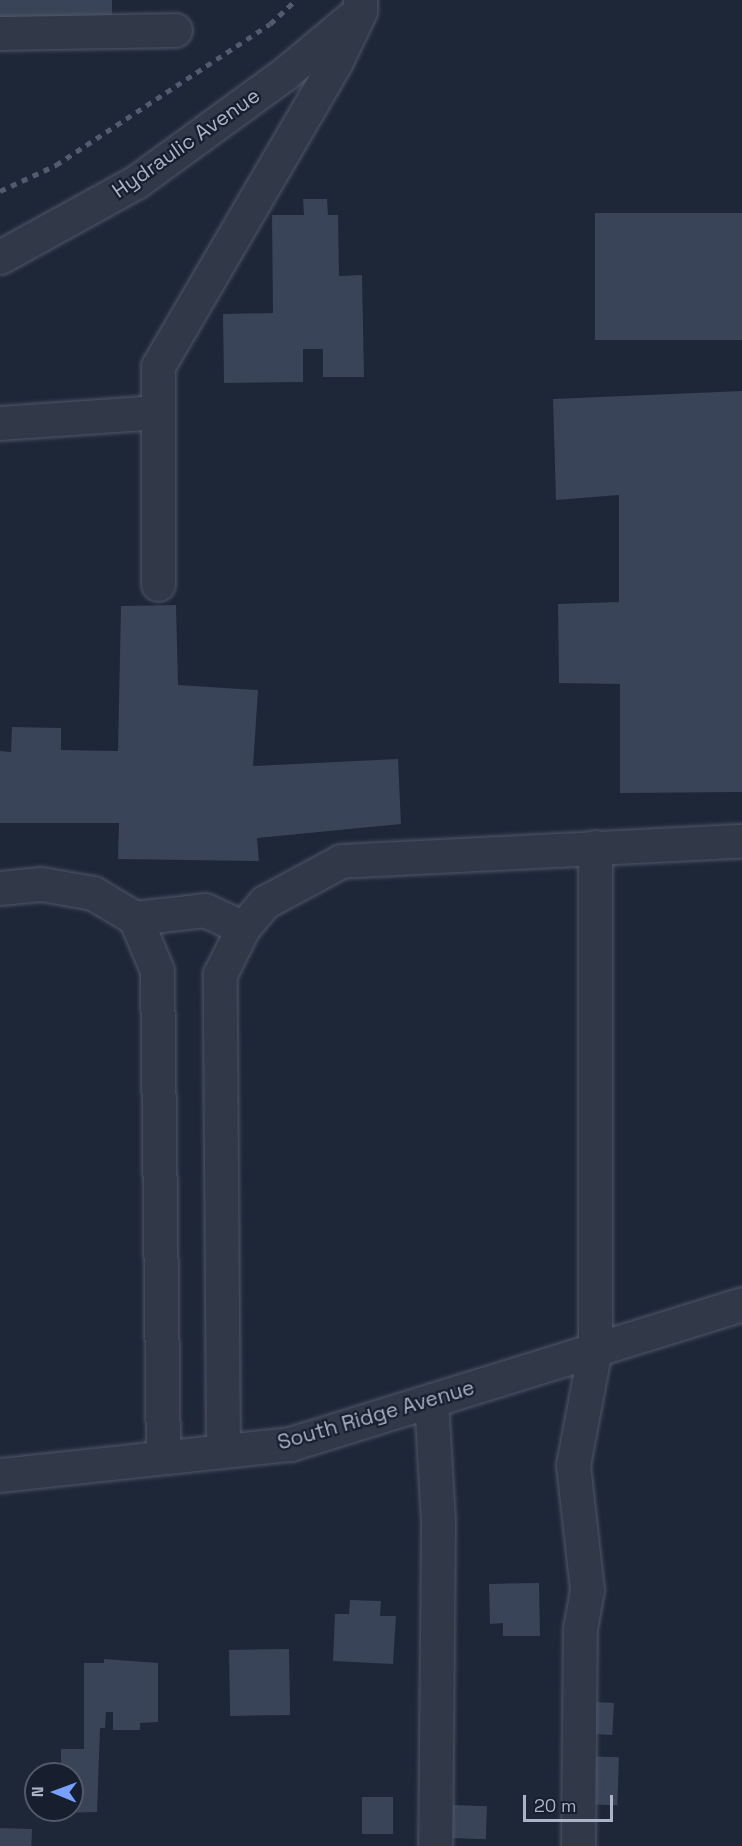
<!DOCTYPE html>
<html>
<head>
<meta charset="utf-8">
<style>
	body { margin:0 }
	#map { position:relative; width:742px; height:1846px; overflow:hidden; background:#1e2738; font-family:"Space Grotesk",sans-serif }
	div>[style] { position:absolute }
	.building>* { inset:0; background:#394459; transform-origin:0 0 }
	.roads { filter:drop-shadow(0 0 2px #4f5667) drop-shadow(0 0 2px #4f5667) }
	.minor>* { height:33px; margin:-16.5px; padding:0 16.5px; transform-origin:16.5px; border-radius:16.5px; background:#313949 }
	.rail>* { height:4.5px; margin-top:-2.25px; transform-origin:0; background:repeating-linear-gradient(90deg,#525c71 0 6px,transparent 0 12px) }
	span { translate:-50% -50%; white-space:nowrap; text-align:center; line-height:1.15; -webkit-text-stroke:4.5px #171e2d; paint-order:stroke }
	.street-label { font-size:21px; color:#abb3c6 }
	.north { position:absolute; left:24px; top:1762px; width:60px; height:60px; box-sizing:border-box; background:#171e2d; border:2px solid #525a6a; border-radius:50%; rotate:271deg; font-size:16px; font-weight:700; line-height:24px; text-align:center; color:#abb3c6 }
	.north::after { content:''; display:block; margin:auto; width:21px; height:27px; background:#77a0ff; clip-path:polygon(50% 0,100% 100%,50% 72%,0 100%) }
	.scale { position:absolute; left:523px; top:1795px; width:90px; height:27px; box-sizing:border-box; border:3px solid #abb3c6; border-top:0; padding-left:8px; font-size:18px; line-height:21px; white-space:nowrap; color:#abb3c6; -webkit-text-stroke:4px #171e2d; paint-order:stroke }
</style>
</head>
<body>
<div id="map">
	<div class="building">
		<i style="left:0;top:0;width:112px;height:19px"></i>
		<i style="clip-path:polygon(303px 199px,327px 199px,328px 215px,338px 215px,339px 276px,362px 275px,364px 377px,323px 377px,323px 349px,303px 349px,303px 382px,224px 383px,223px 314px,273px 313px,272px 215px,304px 215px)"></i>
		<i style="left:742px;top:213px;width:127px;height:147px;rotate:90deg"></i>
		<i style="clip-path:polygon(742px 391px,742px 792px,620px 793px,620px 684px,559px 683px,558px 604px,619px 602px,619px 495px,556px 500px,553px 399px)"></i>
		<i style="clip-path:polygon(176px 605px,178px 685px,258px 690px,253px 766px,398px 759px,401px 824px,257px 838px,259px 861px,118px 859px,119px 823px,0 823px,0 751px,11px 752px,12px 727px,61px 728px,61px 750px,118px 751px,121px 606px)"></i>
		<i style="clip-path:polygon(539px 1583px,540px 1636px,503px 1636px,503px 1623px,490px 1624px,489px 1584px)"></i>
		<i style="clip-path:polygon(350px 1600px,381px 1601px,380px 1616px,396px 1616px,393px 1664px,333px 1661px,335px 1614px,349px 1614px)"></i>
		<i style="left:289px;top:1649px;width:66px;height:60px;rotate:89deg"></i>
		<i style="clip-path:polygon(104px 1659px,158px 1663px,158px 1722px,140px 1723px,140px 1730px,113px 1730px,113px 1712px,106px 1712px,105px 1728px,100px 1728px,97px 1812px,61px 1813px,72px 1810px,72px 1774px,61px 1774px,61px 1749px,84px 1749px,84px 1663px,104px 1663px)"></i>
		<i style="left:575px;top:1701px;width:39px;height:32px;rotate:3deg"></i>
		<i style="left:584px;top:1756px;width:35px;height:48px;rotate:2deg"></i>
		<i style="left:362px;top:1797px;width:31px;height:37px"></i>
		<i style="left:453px;top:1805px;width:34px;height:33px;rotate:2deg"></i>
		<i style="left:0;top:1828px;width:32px;height:18px;rotate:2deg"></i>
	</div>
	<div class="roads">
		<div class="minor">
			<i style="left:0;top:33px;width:175px;rotate:-1deg"></i>
			<i style="left:0;top:257px;width:155px;rotate:-28.9deg"></i>
			<i style="left:136px;top:182px;width:182px;rotate:-36.1deg"></i>
			<i style="left:283px;top:75px;width:87px;rotate:-39.9deg"></i>
			<i style="left:0;top:423px;width:156px;rotate:-4deg"></i>
			<i style="left:158px;top:584px;width:218px;rotate:-90deg"></i>
			<i style="left:158px;top:366px;width:351px;rotate:-59.7deg"></i>
			<i style="left:335px;top:63px;width:58px;rotate:-64.3deg"></i>
			<i style="left:360px;top:11px;width:11px;rotate:-90deg"></i>
			<i style="left:0;top:888px;width:41px;rotate:-5.6deg"></i>
			<i style="left:41px;top:884px;width:53px;rotate:9.8deg"></i>
			<i style="left:93px;top:893px;width:49px;rotate:30.8deg"></i>
			<i style="left:135px;top:918px;width:56px;rotate:67.1deg"></i>
			<i style="left:157px;top:970px;width:487px;rotate:89.3deg"></i>
			<i style="left:135px;top:918px;width:70px;rotate:-6.5deg"></i>
			<i style="left:205px;top:910px;width:42px;rotate:25.3deg"></i>
			<i style="left:431px;top:1400px;width:123px;rotate:86.7deg"></i>
			<i style="left:438px;top:1523px;width:323px;rotate:90.5deg"></i>
			<i style="left:223px;top:1450px;width:476px;rotate:-90.4deg"></i>
			<i style="left:220px;top:974px;width:51px;rotate:-63.4deg"></i>
			<i style="left:243px;top:928px;width:34px;rotate:-50deg"></i>
			<i style="left:265px;top:902px;width:86px;rotate:-28.3deg"></i>
			<i style="left:341px;top:861px;width:401px;rotate:-2.9deg"></i>
			<i style="left:0;top:1475px;width:292px;rotate:-6.1deg"></i>
			<i style="left:290px;top:1444px;width:473px;rotate:-17.2deg"></i>
			<i style="left:578px;top:1846px;width:217px;rotate:-89.5deg"></i>
			<i style="left:580px;top:1629px;width:40px;rotate:-80deg"></i>
			<i style="left:587px;top:1590px;width:126px;rotate:-96.4deg"></i>
			<i style="left:573px;top:1465px;width:118px;rotate:-79.3deg"></i>
			<i style="left:595px;top:1349px;width:502px;rotate:-90deg"></i>
		</div>
	</div>
	<div class="rail">
		<i style="left:0;top:191px;width:62px;rotate:-24.9deg"></i>
		<i style="left:56px;top:165px;width:256px;rotate:-33.4deg"></i>
		<i style="left:270px;top:24px;width:35px;rotate:-43deg"></i>
	</div>
	<div class="street-label">
		<span style="left:186px;top:143px;rotate:-35deg">Hydraulic Avenue</span>
		<span style="left:376px;top:1415px;rotate:-16deg">South Ridge Avenue</span>
	</div>
	<div class="north">N</div>
	<div class="scale">20 m</div>
</div>
</body>
</html>
